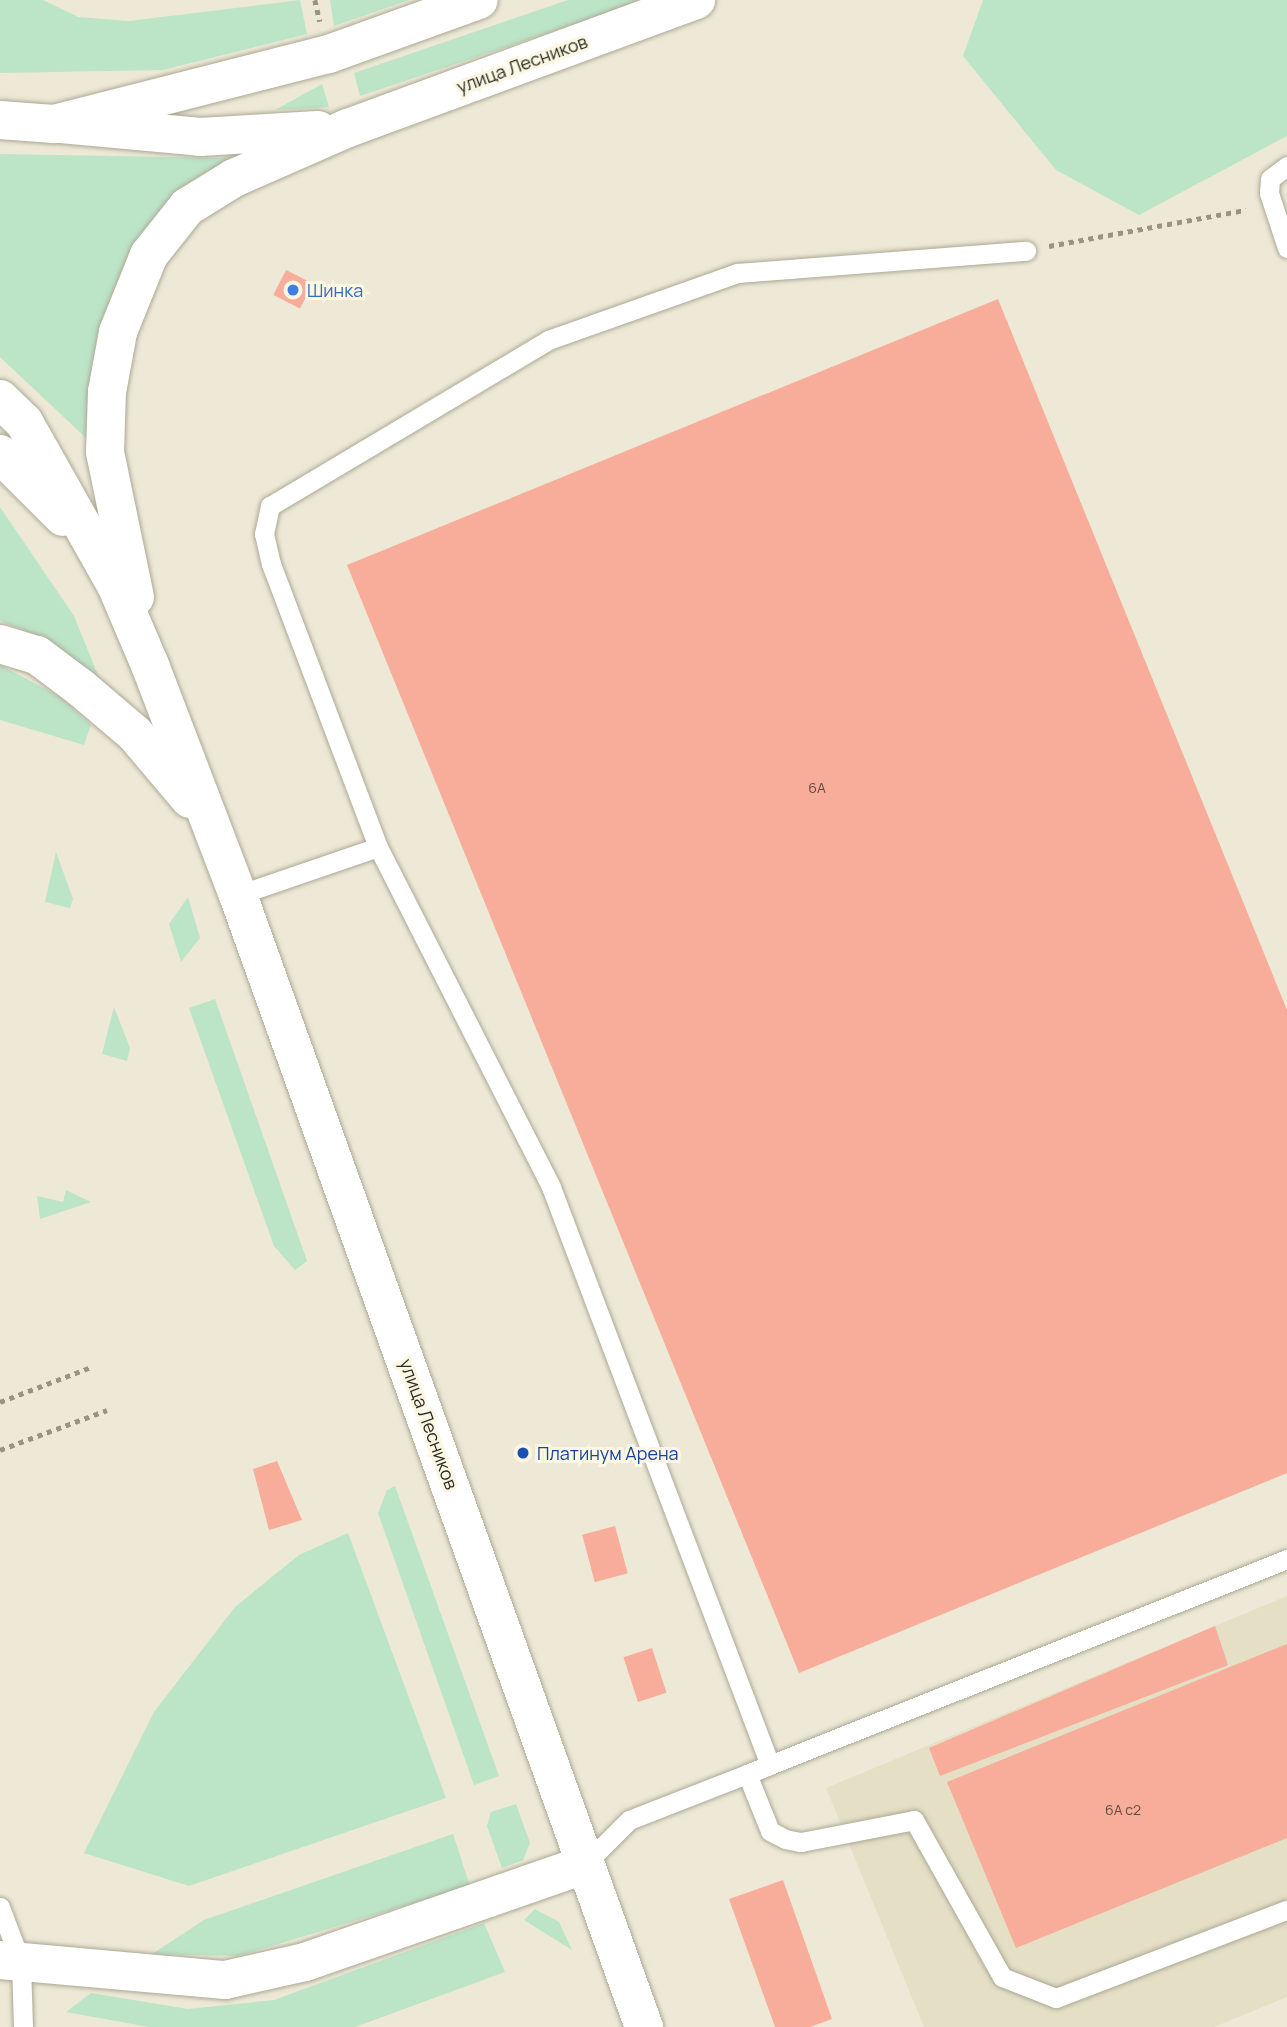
<!DOCTYPE html>
<html>
<head>
<meta charset="utf-8">
<style>
	body { margin:0 }
	#map { position:relative; width:1287px; height:2027px; overflow:hidden; background:#ede9d6; font-family:Manrope,sans-serif }
	div>[style] { position:absolute }
	.built>* { inset:0; background:#e4dfc5 }
	.green>* { inset:0; background:#bce4c7 }
	.building>* { inset:0; background:#f7ad99; transform-origin:0 0 }
	.path>* { height:4.5px; margin-top:-2.25px; transform-origin:0; background:repeating-linear-gradient(90deg,#979486 0 5px,transparent 0 10px) }
	.roads { filter:drop-shadow(0 0 2px #aca896) drop-shadow(0 0 2px #aca896) }
	.service>* { height:19px; margin:-9.5px; padding:0 9.5px; transform-origin:9.5px; border-radius:9.5px; background:#fff }
	.minor>* { height:38px; margin:-19px; padding:0 19px; transform-origin:19px; border-radius:19px; background:#fff }
	.secondary>* { height:38px; margin:-19px; padding:0 19px; transform-origin:19px; border-radius:19px; background:#fff }
	.dots>* { width:19px; height:19px; translate:-50% -50%; box-sizing:border-box; border:4px solid #fbf7e3; border-radius:50% }
	span { translate:-50% -50%; white-space:nowrap; text-align:center; line-height:1.15; -webkit-text-stroke:6px #fbf7e3; paint-order:stroke }
	.number-label { font-size:14px; color:#604c41 }
	.number-label span { -webkit-text-stroke-width:0 }
	.street-label { font-size:18px; color:#2d2c24 }
	.shop-label { font-size:18px; color:#366cbe }
	.left { translate:0 -50%; text-align:left }
	.transit-label { font-size:18px; color:#164399 }
</style>
</head>
<body>
<div id="map">
	<div class="built">
		<i style="clip-path:polygon(1287px 1596px,1287px 1997px,1214px 2027px,924px 2027px,826px 1788px)"></i>
	</div>
	<div class="green">
		<i style="clip-path:polygon(0 0,43px 0,78px 17px,129px 21px,300px 0,307px 34px,163px 70px,0 73px)"></i>
		<i style="clip-path:polygon(330px 0,409px 0,334px 26px)"></i>
		<i style="clip-path:polygon(568px 0,646px 0,360px 96px,354px 73px)"></i>
		<i style="clip-path:polygon(983px 0,1287px 0,1287px 136px,1139px 215px,1056px 170px,963px 56px)"></i>
		<i style="clip-path:polygon(322px 84px,329px 107px,275px 110px)"></i>
		<i style="clip-path:polygon(0 154px,230px 158px,231px 168px,202px 180px,91px 385px,86px 438px,0 357px)"></i>
		<i style="clip-path:polygon(0 507px,74px 616px,100px 680px,44px 638px,0 621px)"></i>
		<i style="clip-path:polygon(0 665px,59px 696px,91px 725px,84px 745px,0 720px)"></i>
		<i style="clip-path:polygon(56px 852px,73px 899px,70px 908px,45px 902px)"></i>
		<i style="clip-path:polygon(188px 897px,200px 938px,181px 962px,169px 924px)"></i>
		<i style="clip-path:polygon(215px 999px,307px 1261px,295px 1270px,274px 1246px,189px 1008px)"></i>
		<i style="clip-path:polygon(114px 1007px,130px 1048px,127px 1061px,102px 1054px)"></i>
		<i style="clip-path:polygon(66px 1190px,91px 1202px,40px 1219px,37px 1196px,63px 1202px)"></i>
		<i style="clip-path:polygon(395px 1486px,499px 1776px,474px 1785px,378px 1513px,387px 1490px)"></i>
		<i style="clip-path:polygon(348px 1533px,446px 1798px,189px 1886px,84px 1853px,154px 1712px,235px 1607px,299px 1555px)"></i>
		<i style="clip-path:polygon(516px 1804px,530px 1843px,523px 1860px,502px 1868px,487px 1826px,491px 1812px)"></i>
		<i style="clip-path:polygon(453px 1834px,470px 1886px,238px 1956px,152px 1954px,204px 1920px)"></i>
		<i style="clip-path:polygon(535px 1909px,559px 1922px,572px 1950px,524px 1920px)"></i>
		<i style="clip-path:polygon(484px 1923px,505px 1972px,355px 2027px,149px 2027px,66px 2012px,91px 1993px,188px 2009px,274px 2000px)"></i>
	</div>
	<div class="building">
		<i style="left:286px;top:270px;width:30px;height:28px;rotate:27deg"></i>
		<i style="clip-path:polygon(998px 299px,1287px 1010px,1287px 1473px,799px 1673px,347px 565px)"></i>
		<i style="clip-path:polygon(277px 1461px,302px 1520px,269px 1530px,253px 1469px)"></i>
		<i style="left:615px;top:1526px;width:49px;height:34px;rotate:75deg"></i>
		<i style="clip-path:polygon(1215px 1626px,1228px 1665px,940px 1776px,929px 1748px)"></i>
		<i style="clip-path:polygon(1287px 1644px,1287px 1838px,1016px 1948px,947px 1782px)"></i>
		<i style="left:652px;top:1648px;width:47px;height:30px;rotate:72deg"></i>
		<i style="clip-path:polygon(783px 1880px,832px 2019px,810px 2027px,775px 2027px,729px 1899px)"></i>
	</div>
	<div class="path">
		<i style="left:315px;top:0;width:22px;rotate:77deg"></i>
		<i style="left:1049px;top:246px;width:200px;rotate:-10.4deg"></i>
		<i style="left:0;top:1402px;width:97px;rotate:-21deg"></i>
		<i style="left:0;top:1450px;width:114px;rotate:-20.5deg"></i>
	</div>
	<div class="roads">
		<div class="service">
			<i style="left:1287px;top:166px;width:21px;rotate:143deg"></i>
			<i style="left:1270px;top:179px;width:14px;rotate:94deg"></i>
			<i style="left:1269px;top:193px;width:58px;rotate:71.9deg"></i>
			<i style="left:378px;top:847px;width:303px;rotate:-110.7deg"></i>
			<i style="left:271px;top:564px;width:31px;rotate:-103deg"></i>
			<i style="left:264px;top:534px;width:29px;rotate:-78deg"></i>
			<i style="left:270px;top:506px;width:324px;rotate:-30.8deg"></i>
			<i style="left:548px;top:340px;width:201px;rotate:-19.5deg"></i>
			<i style="left:737px;top:273px;width:290px;rotate:-4.4deg"></i>
			<i style="left:238px;top:895px;width:148px;rotate:-18.9deg"></i>
			<i style="left:378px;top:847px;width:381px;rotate:63deg"></i>
			<i style="left:551px;top:1187px;width:618px;rotate:69.25deg"></i>
			<i style="left:770px;top:1765px;width:151px;rotate:158.7deg"></i>
			<i style="left:629px;top:1820px;width:64px;rotate:135deg"></i>
			<i style="left:1287px;top:1559px;width:581px;rotate:158.29deg"></i>
			<i style="left:747px;top:1774px;width:61px;rotate:68deg"></i>
			<i style="left:770px;top:1831px;width:17px;rotate:28deg"></i>
			<i style="left:785px;top:1839px;width:16px;rotate:11deg"></i>
			<i style="left:801px;top:1842px;width:115px;rotate:-11deg"></i>
			<i style="left:914px;top:1820px;width:180px;rotate:60.7deg"></i>
			<i style="left:1002px;top:1977px;width:58px;rotate:21.3deg"></i>
			<i style="left:1056px;top:1998px;width:247px;rotate:-20.9deg"></i>
			<i style="left:0;top:1907px;width:60px;rotate:69.4deg"></i>
			<i style="left:21px;top:1963px;width:64px;rotate:88.2deg"></i>
		</div>
		<div class="minor">
			<i style="left:61px;top:124px;width:140px;rotate:5.3deg"></i>
			<i style="left:200px;top:137px;width:118px;rotate:-3.4deg"></i>
			<i style="left:0;top:399px;width:33px;rotate:44deg"></i>
			<i style="left:24px;top:422px;width:187px;rotate:60.6deg"></i>
			<i style="left:116px;top:585px;width:87px;rotate:67deg"></i>
			<i style="left:150px;top:665px;width:246px;rotate:69.1deg"></i>
			<i style="left:238px;top:895px;width:1203px;rotate:70.27deg"></i>
			<i style="left:0;top:454px;width:89px;rotate:45deg"></i>
			<i style="left:135px;top:597px;width:148px;rotate:-101.7deg"></i>
			<i style="left:105px;top:452px;width:60px;rotate:-88.1deg"></i>
			<i style="left:107px;top:392px;width:61px;rotate:-79.6deg"></i>
			<i style="left:118px;top:332px;width:83px;rotate:-68.1deg"></i>
			<i style="left:149px;top:255px;width:61px;rotate:-51.6deg"></i>
			<i style="left:187px;top:207px;width:55px;rotate:-31.7deg"></i>
			<i style="left:234px;top:178px;width:124px;rotate:-23.7deg"></i>
			<i style="left:348px;top:128px;width:371px;rotate:-20.2deg"></i>
			<i style="left:0;top:644px;width:39px;rotate:17deg"></i>
			<i style="left:37px;top:655px;width:55px;rotate:36.9deg"></i>
			<i style="left:81px;top:688px;width:71px;rotate:40.4deg"></i>
			<i style="left:135px;top:734px;width:85px;rotate:49.8deg"></i>
			<i style="left:0;top:1960px;width:226px;rotate:5.1deg"></i>
			<i style="left:225px;top:1980px;width:82px;rotate:-12.7deg"></i>
			<i style="left:305px;top:1962px;width:295px;rotate:-19.2deg"></i>
		</div>
		<div class="secondary">
			<i style="left:0;top:120px;width:54px;rotate:4.2deg"></i>
			<i style="left:54px;top:124px;width:284px;rotate:-14.3deg"></i>
			<i style="left:329px;top:54px;width:159px;rotate:-19.8deg"></i>
		</div>
	</div>
	<div class="dots">
		<i style="left:293px;top:290px;background:#3f7fe0"></i>
		<i style="left:523px;top:1453px;background:#1a4fb4"></i>
	</div>
	<div class="number-label">
		<span style="left:817px;top:788px">6А</span>
		<span style="left:1123px;top:1810px">6А с2</span>
	</div>
	<div class="street-label">
		<span style="left:522px;top:64px;rotate:-20deg">улица Лесников</span>
		<span style="left:429px;top:1424px;rotate:70deg">улица Лесников</span>
	</div>
	<div class="shop-label">
		<span class="left" style="left:307px;top:290px">Шинка</span>
	</div>
	<div class="transit-label">
		<span class="left" style="left:537px;top:1453px">Платинум Арена</span>
	</div>
</div>
</body>
</html>
